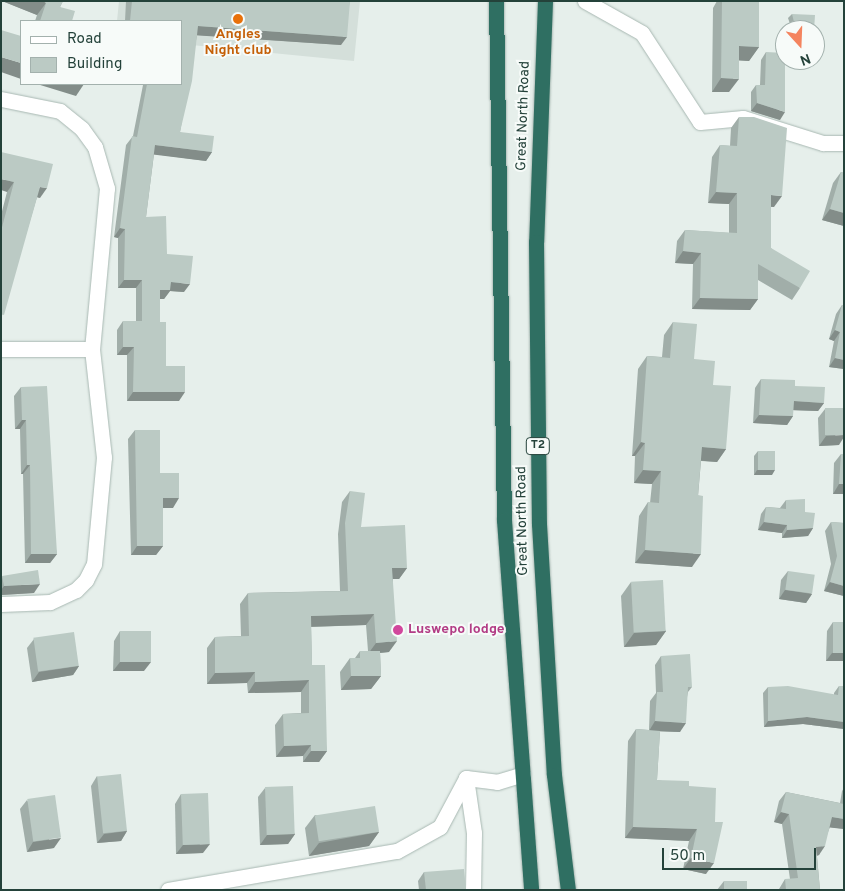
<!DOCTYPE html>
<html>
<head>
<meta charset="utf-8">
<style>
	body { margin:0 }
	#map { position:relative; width:845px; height:891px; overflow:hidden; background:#e6efeb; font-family:Overpass,sans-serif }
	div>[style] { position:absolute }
	.built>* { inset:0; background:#d4dfda }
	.roads { filter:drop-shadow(0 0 1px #a8b8b2) drop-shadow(0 0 1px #a8b8b2) }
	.minor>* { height:15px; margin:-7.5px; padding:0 7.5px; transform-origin:7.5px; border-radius:7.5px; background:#fff }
	.highway>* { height:15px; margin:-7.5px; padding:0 7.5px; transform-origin:7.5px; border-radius:7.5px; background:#2f6f62 }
	.wall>* { inset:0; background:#a1aea9 }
	.shaded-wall>* { inset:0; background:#838d89 }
	.building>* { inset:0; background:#bbcac4; transform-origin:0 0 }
	.dots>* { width:14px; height:14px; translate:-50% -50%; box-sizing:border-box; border:2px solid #f7fbf9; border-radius:50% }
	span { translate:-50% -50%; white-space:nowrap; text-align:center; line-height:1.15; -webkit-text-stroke:4px #f7fbf9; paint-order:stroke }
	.shield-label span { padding:1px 4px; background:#f7fbf9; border:1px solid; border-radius:4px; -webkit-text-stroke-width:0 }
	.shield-label { font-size:12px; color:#24423a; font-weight:700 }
	.food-label { font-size:14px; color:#c56008; font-weight:700 }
	.street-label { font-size:14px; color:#24423a }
	.hotel-label { font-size:14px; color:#b23c85; font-weight:700 }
	.left { translate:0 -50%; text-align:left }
	.frame { position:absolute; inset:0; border:2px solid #24423a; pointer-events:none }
	.legend { position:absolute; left:20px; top:20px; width:162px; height:65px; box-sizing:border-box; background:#f7fbf9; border:1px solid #a3b1ad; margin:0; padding:6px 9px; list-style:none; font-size:15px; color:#24423a }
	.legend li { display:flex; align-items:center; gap:10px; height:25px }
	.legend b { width:25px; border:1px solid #a3b1ad }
	.north { position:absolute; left:775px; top:20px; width:50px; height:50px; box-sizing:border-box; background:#f7fbf9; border:1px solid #a3b1ad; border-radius:50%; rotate:160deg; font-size:14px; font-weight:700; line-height:20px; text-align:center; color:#24423a }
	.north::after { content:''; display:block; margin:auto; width:18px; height:22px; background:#f4845f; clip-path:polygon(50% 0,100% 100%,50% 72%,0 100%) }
	.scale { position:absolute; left:662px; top:848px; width:154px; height:22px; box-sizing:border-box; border:2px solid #24423a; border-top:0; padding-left:6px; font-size:15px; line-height:18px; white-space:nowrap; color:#24423a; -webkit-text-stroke:4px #f7fbf9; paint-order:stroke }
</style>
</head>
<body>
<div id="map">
	<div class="built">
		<i style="clip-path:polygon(119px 1px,360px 1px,354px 61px,181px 44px,181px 21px,117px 21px)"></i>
	</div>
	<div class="roads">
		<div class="minor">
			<i style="left:585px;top:1px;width:65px;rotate:29.3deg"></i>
			<i style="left:642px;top:33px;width:106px;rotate:56.9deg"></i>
			<i style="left:700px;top:122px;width:43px;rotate:-5.3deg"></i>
			<i style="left:743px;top:118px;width:84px;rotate:17.4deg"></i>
			<i style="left:823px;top:143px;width:21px"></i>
			<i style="left:1px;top:99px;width:60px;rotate:11.5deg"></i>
			<i style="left:60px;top:111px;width:28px;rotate:39deg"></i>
			<i style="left:82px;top:129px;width:22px;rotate:54deg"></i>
			<i style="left:95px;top:147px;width:43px;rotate:73.7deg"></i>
			<i style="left:107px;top:188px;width:162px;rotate:95.3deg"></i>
			<i style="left:92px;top:349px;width:109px;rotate:83.7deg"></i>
			<i style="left:104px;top:457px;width:107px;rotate:95.3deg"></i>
			<i style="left:94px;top:564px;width:18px;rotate:117deg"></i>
			<i style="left:86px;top:580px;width:14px;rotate:135deg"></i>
			<i style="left:76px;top:590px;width:29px;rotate:155deg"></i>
			<i style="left:50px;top:602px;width:49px;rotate:177.7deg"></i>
			<i style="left:1px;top:349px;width:91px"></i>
			<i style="left:466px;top:778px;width:56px;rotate:81.7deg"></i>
			<i style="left:474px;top:833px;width:57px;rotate:91deg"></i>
			<i style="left:168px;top:890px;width:232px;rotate:-9.7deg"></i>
			<i style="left:397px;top:851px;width:49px;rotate:-29.2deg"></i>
			<i style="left:440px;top:827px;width:55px;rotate:-62deg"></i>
			<i style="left:466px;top:778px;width:31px;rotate:7deg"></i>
			<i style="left:497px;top:782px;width:27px;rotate:-17deg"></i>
		</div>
		<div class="highway">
			<i style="left:496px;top:1px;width:519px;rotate:89.12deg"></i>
			<i style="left:504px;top:520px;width:371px;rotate:85.8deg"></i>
			<i style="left:545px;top:1px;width:241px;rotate:92.1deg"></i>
			<i style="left:536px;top:242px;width:282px;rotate:89.4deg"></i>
			<i style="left:539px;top:524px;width:251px;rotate:86.6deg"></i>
			<i style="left:554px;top:775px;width:116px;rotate:83.1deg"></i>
		</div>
	</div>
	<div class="wall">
		<i style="clip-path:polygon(2px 1px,63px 1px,60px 7px,72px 21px,35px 21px,37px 15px)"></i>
		<i style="clip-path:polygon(126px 1px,350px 1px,341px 45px,197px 35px,180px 132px,212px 152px,206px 161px,154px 154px,146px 217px,167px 254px,184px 292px,170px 291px,164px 299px,160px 299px,160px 322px,166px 366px,179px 401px,127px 401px,127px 355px,117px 355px,117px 330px,123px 321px,136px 321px,136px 288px,118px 288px,118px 238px,114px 237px,126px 145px,133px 136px,143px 85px,136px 84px,181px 84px,181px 21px,125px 21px)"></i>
		<i style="clip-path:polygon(717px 1px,759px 1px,759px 47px,749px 61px,739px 60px,729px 92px,712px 92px,713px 8px)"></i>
		<i style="clip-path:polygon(792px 14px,814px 30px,792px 30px,788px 18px)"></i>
		<i style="clip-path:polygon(766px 52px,780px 120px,751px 111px,751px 92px,756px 85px,760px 85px,761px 60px)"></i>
		<i style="clip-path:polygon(739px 117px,774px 207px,771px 207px,771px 248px,800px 288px,792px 300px,758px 280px,758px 299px,750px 310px,692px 309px,693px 264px,675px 263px,677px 241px,685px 230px,729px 233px,729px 204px,708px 203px,712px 157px,720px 145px,730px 146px,731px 128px)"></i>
		<i style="clip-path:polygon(1px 152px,40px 198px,37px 197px,1px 319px,1px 215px,7px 192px)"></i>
		<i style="clip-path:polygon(841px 172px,844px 173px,844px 226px,822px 220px,833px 183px)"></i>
		<i style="clip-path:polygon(842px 305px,844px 369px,829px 367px,834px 341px,829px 339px,836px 314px)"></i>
		<i style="clip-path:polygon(673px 322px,694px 359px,713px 385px,726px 449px,717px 462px,701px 461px,692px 567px,635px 563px,639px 516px,648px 502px,650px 503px,652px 484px,634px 483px,635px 456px,632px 456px,638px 369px,647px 356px,662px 357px,664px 335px)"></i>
		<i style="clip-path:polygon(761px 379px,795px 386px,824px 403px,818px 411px,793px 410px,793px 416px,787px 425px,753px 423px,755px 388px)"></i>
		<i style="clip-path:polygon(21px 387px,57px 554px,50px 563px,25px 563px,23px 474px,21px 474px,20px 429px,15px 429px,14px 396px)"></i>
		<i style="clip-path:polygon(825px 409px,839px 445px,819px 446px,818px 418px)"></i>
		<i style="clip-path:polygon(135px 430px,160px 473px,173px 508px,163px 508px,163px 546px,156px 555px,131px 555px,128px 439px)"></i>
		<i style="clip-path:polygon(758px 451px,772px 475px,754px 475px,754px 456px)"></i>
		<i style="clip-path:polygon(841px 454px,844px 494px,833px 494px,834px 463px)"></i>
		<i style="clip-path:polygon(350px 491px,361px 527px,407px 568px,399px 579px,393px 579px,389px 652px,380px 653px,381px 676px,371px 689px,341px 690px,340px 672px,350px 658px,355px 658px,360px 651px,368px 651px,366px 625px,311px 627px,312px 665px,327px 751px,319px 762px,303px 762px,303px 756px,276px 757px,275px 725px,283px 714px,301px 713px,301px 692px,248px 693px,247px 683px,207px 684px,207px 648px,215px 637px,241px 636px,240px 604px,248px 593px,340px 591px,338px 534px,342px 502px)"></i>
		<i style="clip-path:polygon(786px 500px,805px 512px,813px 528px,808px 536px,782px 538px,782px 533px,758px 530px,761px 514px,766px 507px,780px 508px)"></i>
		<i style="clip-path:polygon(831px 522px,844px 523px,844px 596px,824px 591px,831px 564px,825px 531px)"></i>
		<i style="clip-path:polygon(788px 571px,812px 594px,806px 603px,779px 599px,781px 580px)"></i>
		<i style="clip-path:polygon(2px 576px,34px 593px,1px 595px,1px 578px)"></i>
		<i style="clip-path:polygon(631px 582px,666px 631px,656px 645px,624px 647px,621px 596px)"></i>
		<i style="clip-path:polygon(833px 622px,844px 622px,844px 661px,826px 661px,827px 631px)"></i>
		<i style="clip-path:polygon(120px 631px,144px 671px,113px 671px,114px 641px)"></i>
		<i style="clip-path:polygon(34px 639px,79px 666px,73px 675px,32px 682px,27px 648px)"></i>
		<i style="clip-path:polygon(661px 656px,692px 687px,688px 692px,680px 732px,660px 731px,657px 780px,689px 786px,706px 874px,683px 869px,689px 841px,625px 838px,628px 741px,636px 729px,649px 730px,650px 701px,656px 693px,655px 665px)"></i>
		<i style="clip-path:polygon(839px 686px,844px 686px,844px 729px,803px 724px,764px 727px,763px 693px,768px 687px,834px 695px,834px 693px)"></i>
		<i style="clip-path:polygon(97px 776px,127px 831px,121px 841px,97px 843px,91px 786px)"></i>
		<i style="clip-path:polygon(265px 788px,295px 834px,288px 844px,260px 845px,258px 797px)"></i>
		<i style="clip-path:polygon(844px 788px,844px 829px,830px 827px,819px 855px,817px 856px,820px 890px,779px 890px,779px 889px,785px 879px,790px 879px,782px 824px,774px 822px,779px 801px,786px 792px,840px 803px,842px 791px)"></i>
		<i style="clip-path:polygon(181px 794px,203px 853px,176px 854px,175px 804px)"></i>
		<i style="clip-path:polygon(27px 800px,54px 848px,27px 852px,20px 809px)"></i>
		<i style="clip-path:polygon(315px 815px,379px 832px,369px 846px,309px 856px,305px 828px)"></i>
		<i style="clip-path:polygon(424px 872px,466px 890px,419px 890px,418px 881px)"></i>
		<i style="clip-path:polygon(724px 881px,747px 890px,717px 890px)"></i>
	</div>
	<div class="shaded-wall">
		<i style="clip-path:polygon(2px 1px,43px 1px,46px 3px,37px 15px)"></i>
		<i style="clip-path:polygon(198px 26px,347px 37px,341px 45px,192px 35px)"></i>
		<i style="clip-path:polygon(739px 46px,759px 47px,749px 61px,729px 60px)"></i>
		<i style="clip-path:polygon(1px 57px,21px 63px,21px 79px,1px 72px)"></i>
		<i style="clip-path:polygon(721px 78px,739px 79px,729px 92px,712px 92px)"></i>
		<i style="clip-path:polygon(37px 84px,84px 84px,76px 96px)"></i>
		<i style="clip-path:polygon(757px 103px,785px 112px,780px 120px,751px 111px)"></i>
		<i style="clip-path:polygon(155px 145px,212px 152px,206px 161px,149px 154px)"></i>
		<i style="clip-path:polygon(1px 179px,14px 182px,7px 192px,1px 190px)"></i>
		<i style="clip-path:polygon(40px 187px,47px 188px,40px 198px,33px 196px)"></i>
		<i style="clip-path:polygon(716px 192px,737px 193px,729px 204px,708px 203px)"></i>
		<i style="clip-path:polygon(771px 195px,782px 196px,774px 207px,763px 206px)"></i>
		<i style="clip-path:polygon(830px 209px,844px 213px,844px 226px,822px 220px)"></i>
		<i style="clip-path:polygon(120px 228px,125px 229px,118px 238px,114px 237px)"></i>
		<i style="clip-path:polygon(683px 251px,701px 253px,693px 264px,675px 263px)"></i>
		<i style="clip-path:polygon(124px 280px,142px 280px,136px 288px,118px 288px)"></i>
		<i style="clip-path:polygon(171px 282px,190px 284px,184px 292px,170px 291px,164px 299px,154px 299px,160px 290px)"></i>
		<i style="clip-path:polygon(700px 298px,758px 299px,750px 310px,692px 309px)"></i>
		<i style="clip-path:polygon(835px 330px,840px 332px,834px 341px,829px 339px)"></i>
		<i style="clip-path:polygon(123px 347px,134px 347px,127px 355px,117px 355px)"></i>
		<i style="clip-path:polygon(835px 358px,844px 360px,844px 369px,829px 367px)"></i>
		<i style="clip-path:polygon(133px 392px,185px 392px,179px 401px,127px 401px)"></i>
		<i style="clip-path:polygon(794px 401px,824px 403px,818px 411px,788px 410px)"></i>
		<i style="clip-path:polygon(759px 415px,793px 416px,787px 425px,753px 423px)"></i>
		<i style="clip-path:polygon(22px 420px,26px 420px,20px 429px,15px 429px)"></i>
		<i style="clip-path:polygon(844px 435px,844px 437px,839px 445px,819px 446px,826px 436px)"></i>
		<i style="clip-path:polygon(641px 442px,645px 443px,635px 456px,632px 456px)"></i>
		<i style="clip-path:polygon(702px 447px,726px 449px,717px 462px,693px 460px)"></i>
		<i style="clip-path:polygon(27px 465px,30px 465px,23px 474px,21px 474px)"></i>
		<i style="clip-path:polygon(643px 470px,661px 471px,652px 484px,634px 483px)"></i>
		<i style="clip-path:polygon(757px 470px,775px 470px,772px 475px,754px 475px)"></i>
		<i style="clip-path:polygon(839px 484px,844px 484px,844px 494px,833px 494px)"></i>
		<i style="clip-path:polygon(163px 498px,179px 498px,173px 508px,156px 508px)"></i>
		<i style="clip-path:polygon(764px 522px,787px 525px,782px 533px,758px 530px)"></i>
		<i style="clip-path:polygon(813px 528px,808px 536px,782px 538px,787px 530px)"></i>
		<i style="clip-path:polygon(137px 546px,163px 546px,156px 555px,131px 555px)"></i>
		<i style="clip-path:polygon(645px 550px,701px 554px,692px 567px,635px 563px)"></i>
		<i style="clip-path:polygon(31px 554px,57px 554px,50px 563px,25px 563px)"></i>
		<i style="clip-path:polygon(392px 568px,407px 568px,399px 579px,384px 579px)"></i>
		<i style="clip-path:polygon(830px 582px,844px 586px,844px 596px,824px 591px)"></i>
		<i style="clip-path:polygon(40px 584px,34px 593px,1px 595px,1px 590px,4px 586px)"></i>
		<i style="clip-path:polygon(785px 590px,812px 594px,806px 603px,779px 599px)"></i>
		<i style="clip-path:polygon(374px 614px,366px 625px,303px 627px,311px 616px)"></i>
		<i style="clip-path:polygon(666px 631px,656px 645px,624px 647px,634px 633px)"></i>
		<i style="clip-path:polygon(397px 641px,389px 652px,368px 654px,376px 643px)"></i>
		<i style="clip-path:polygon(844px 652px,844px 661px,826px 661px,832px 653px)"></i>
		<i style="clip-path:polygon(120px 662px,151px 662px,144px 671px,113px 671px)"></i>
		<i style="clip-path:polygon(79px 666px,73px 675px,32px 682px,39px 672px)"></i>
		<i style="clip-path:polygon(255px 672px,247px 683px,207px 684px,215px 673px)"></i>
		<i style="clip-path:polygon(351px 676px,381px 676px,371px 689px,341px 690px)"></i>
		<i style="clip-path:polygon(309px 680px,301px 692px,248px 693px,255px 682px)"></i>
		<i style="clip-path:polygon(807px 717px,844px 722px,844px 729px,803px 724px,764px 727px,768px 721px)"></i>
		<i style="clip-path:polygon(655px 721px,686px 723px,680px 732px,649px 731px)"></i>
		<i style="clip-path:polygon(311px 745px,303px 756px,276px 757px,284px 746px)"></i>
		<i style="clip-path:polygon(311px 751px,327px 751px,319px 762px,303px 762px)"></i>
		<i style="clip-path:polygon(781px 812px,789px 814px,782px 824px,774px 822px)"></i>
		<i style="clip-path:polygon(832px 817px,844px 819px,844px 829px,825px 827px)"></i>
		<i style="clip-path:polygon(633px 827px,697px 829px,689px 841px,625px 838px)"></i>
		<i style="clip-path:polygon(127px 831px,121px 841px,97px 843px,104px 834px)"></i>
		<i style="clip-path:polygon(379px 832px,369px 846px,309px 856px,319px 843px)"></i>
		<i style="clip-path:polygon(295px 834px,288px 844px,260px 845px,267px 835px)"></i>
		<i style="clip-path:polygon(61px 838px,54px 848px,27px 852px,33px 842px)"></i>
		<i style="clip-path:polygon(210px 844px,203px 853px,176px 854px,183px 845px)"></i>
		<i style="clip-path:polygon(825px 846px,819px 855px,810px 857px,816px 847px)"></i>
		<i style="clip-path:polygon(691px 858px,714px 863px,706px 874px,683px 869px)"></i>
	</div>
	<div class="building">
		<i style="clip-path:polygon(43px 1px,63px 1px,60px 7px,75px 11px,72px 21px,40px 21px,46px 3px)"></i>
		<i style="clip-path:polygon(132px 1px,350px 1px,347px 37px,198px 26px,192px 81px,180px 132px,214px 136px,212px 152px,155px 145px,146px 217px,166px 216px,167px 254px,193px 256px,190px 284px,171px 282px,170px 290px,160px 290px,160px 322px,166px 322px,166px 366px,185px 366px,185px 392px,133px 392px,134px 347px,123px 347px,123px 321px,142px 321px,142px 280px,124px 280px,125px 229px,120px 228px,132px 136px,137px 137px,147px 84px,181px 84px,181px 21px,130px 21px)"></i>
		<i style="clip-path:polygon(722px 1px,759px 1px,759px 47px,739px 46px,739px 79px,721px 78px)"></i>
		<i style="clip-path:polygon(792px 14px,815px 15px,814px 30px,796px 30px)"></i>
		<i style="clip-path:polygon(1px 30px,21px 36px,21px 63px,1px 57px)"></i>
		<i style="clip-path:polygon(766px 52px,785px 53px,785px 112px,757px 103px,756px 85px,765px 85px)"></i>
		<i style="clip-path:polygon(739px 117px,754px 117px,787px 128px,782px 196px,771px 195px,771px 248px,810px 271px,800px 288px,758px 264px,758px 299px,700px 298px,701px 253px,683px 251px,685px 230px,737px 233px,737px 193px,716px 192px,720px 145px,737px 146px)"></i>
		<i style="clip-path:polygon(1px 152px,53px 164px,47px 188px,40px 187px,4px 315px,1px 314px,1px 231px,14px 182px,1px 179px)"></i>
		<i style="clip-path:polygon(841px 172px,844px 173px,844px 213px,830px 209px)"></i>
		<i style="clip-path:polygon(842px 305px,844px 305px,844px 360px,835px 358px,840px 332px,835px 330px)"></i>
		<i style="clip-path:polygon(673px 322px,697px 324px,694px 359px,715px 361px,713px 385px,731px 386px,726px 449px,702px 447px,698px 495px,703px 496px,701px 554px,645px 550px,648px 502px,659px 503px,661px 471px,643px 470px,645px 443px,641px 442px,647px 356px,670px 358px)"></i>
		<i style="clip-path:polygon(761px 379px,795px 380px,795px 386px,825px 387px,824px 403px,794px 401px,793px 416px,759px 415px)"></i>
		<i style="clip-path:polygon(47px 386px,57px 554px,31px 554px,30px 465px,27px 465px,26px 420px,22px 420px,21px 387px)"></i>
		<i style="left:844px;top:408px;width:27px;height:19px;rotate:90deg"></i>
		<i style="clip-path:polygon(135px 430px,160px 430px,160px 473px,179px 473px,179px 498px,163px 498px,163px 546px,137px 546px)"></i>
		<i style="left:758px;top:451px;width:17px;height:19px"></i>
		<i style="clip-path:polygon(841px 454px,844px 454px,844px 484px,839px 484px)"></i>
		<i style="clip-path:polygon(350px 491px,365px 493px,361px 527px,405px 525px,407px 568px,392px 568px,397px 641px,376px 643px,374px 614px,311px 616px,312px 665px,325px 665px,327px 751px,311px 751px,311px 745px,284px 746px,283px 714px,309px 713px,309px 680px,255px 682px,255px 672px,215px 673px,215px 637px,249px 636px,248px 593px,348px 591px,345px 523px)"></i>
		<i style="clip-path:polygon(805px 499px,805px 512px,815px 513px,813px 528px,787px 530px,787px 525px,764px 522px,766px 507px,786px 509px,786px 500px)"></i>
		<i style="clip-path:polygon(831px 522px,844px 523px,844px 586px,830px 582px,837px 556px)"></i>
		<i style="clip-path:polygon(38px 570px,40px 584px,4px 586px,2px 576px)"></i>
		<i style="left:788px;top:571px;width:27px;height:19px;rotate:8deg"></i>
		<i style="left:663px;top:580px;width:51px;height:32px;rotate:87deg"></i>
		<i style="left:833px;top:622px;width:11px;height:31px"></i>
		<i style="left:120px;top:631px;width:31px;height:31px"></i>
		<i style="left:74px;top:632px;width:34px;height:41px;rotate:82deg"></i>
		<i style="clip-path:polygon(360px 651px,380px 651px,381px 676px,351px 676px,350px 658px,360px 658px)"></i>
		<i style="clip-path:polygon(690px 654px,692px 687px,688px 687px,686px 723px,655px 721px,657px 692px,663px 692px,661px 656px)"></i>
		<i style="clip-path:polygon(788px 686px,838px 695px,839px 686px,844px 686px,844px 722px,807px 717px,768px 721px,768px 687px)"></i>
		<i style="clip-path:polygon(636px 729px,660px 731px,657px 780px,689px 781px,689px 786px,716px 788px,715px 822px,723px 822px,714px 863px,691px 858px,697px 829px,633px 827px)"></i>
		<i style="left:121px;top:774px;width:57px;height:24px;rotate:84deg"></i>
		<i style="left:293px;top:786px;width:48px;height:28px;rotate:88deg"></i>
		<i style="clip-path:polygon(786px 792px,844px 804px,844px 819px,832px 817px,825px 846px,816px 847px,820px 890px,786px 890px,785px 879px,798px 878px,789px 814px,781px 812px)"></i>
		<i style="left:208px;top:793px;width:51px;height:27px;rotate:88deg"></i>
		<i style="left:55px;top:795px;width:43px;height:28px;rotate:82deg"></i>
		<i style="left:375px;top:806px;width:26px;height:61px;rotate:81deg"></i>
		<i style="clip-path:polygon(464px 869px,466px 890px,426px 890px,424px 872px)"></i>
		<i style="left:724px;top:881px;width:23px;height:9px"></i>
	</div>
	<div class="dots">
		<i style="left:238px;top:19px;background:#e8710a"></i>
		<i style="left:398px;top:630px;background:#d1479c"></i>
	</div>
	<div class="shield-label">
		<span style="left:538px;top:446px">T2</span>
	</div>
	<div class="food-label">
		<span style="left:238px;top:43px">Angles<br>Night club</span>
	</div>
	<div class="street-label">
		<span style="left:524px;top:116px;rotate:-88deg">Great North Road</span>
		<span style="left:523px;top:521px;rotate:-91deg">Great North Road</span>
	</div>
	<div class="hotel-label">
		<span class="left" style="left:408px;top:630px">Luswepo lodge</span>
	</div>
	<div class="frame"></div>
	<ul class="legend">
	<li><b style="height:6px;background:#fff"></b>Road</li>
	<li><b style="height:14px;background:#bbcac4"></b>Building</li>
	</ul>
	<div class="north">N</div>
	<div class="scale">50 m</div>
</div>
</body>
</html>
